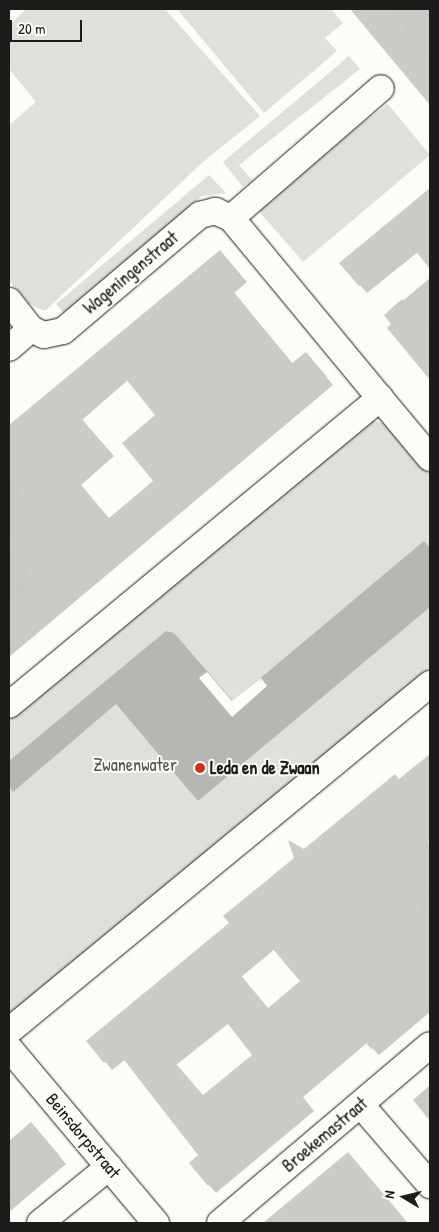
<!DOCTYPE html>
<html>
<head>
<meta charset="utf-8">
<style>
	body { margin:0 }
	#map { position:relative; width:439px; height:1232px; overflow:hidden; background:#fdfcf7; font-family:"Patrick Hand",sans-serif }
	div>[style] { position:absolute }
	.green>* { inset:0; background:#e0dfdb }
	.water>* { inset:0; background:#b7b6b2 }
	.pier>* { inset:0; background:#fdfcf7 }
	.shadow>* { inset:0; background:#0003 }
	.building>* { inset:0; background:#cccbc8 }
	.roads { filter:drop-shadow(0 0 1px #1c1c1c) drop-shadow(0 0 1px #1c1c1c) }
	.street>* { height:26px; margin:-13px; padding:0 13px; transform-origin:13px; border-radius:13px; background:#fdfcf7 }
	.dots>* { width:14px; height:14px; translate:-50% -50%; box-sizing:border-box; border:2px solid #fdfcf7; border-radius:50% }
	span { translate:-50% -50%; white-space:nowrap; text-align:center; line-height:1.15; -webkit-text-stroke:4px #fdfcf7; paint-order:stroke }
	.street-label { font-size:18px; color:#1c1c1c }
	.park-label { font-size:18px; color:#575655 }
	.poi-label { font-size:18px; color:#1c1c1c; font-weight:700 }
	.left { translate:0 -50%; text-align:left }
	.frame { position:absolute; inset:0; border:10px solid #1c1c1c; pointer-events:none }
	.north { position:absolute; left:379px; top:1172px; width:50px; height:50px; -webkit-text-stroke:4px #fdfcf7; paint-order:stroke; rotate:279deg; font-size:14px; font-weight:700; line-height:20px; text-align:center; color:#1c1c1c }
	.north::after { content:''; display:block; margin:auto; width:18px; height:22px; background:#1c1c1c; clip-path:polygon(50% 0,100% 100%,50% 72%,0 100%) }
	.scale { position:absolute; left:10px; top:20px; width:72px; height:22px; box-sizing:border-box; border:2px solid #1c1c1c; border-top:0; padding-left:6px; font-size:15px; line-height:18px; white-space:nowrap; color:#1c1c1c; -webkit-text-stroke:4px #fdfcf7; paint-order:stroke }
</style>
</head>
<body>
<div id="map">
	<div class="green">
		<i style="clip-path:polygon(26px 9px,165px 9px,260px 116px,204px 161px,46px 310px,42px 310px,30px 304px,9px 281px,9px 125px,36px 102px,9px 69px,9px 26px)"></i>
		<i style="clip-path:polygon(177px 9px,331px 9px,343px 23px,325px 38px,337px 51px,264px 113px)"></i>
		<i style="clip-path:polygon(349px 56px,360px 69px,239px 165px,252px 180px,243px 187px,223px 162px)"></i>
		<i style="clip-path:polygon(388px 104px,430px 155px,303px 262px,258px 210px,361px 124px)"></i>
		<i style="clip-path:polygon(209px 175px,226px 193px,202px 196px,64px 313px,56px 304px)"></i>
		<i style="clip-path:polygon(374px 421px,390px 425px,430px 472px,430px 669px,225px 840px,9px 1015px,9px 720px,366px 423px)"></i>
	</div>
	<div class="water">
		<i style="clip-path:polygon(424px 541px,430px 548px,430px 607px,198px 801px,116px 704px,13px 792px,9px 786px,9px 761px,166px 631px,174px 633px,233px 701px)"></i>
	</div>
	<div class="pier">
		<i style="clip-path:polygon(207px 672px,232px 701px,261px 678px,267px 686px,232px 717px,199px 678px)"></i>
	</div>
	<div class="shadow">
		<i style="clip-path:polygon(352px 9px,430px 9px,430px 103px)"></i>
		<i style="clip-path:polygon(430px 190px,430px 267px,418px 252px,367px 293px,341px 263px)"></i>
		<i style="clip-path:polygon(evenodd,220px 251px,247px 282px,234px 293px,293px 364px,313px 361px,333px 385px,9px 657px,9px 426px,220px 251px,128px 380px,157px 415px,155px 481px,109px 519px,81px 485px,114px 456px,82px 420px,128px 380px)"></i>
		<i style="clip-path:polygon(430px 278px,430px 378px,389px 328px,393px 324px,386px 315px)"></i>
		<i style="clip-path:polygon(evenodd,430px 755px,430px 821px,419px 830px,430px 844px,430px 1012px,379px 1055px,367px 1043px,303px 1097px,314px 1111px,216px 1193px,209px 1185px,200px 1156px,126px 1059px,112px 1070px,88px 1041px,230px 923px,304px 851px,399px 781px,430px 755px,275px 949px,302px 981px,269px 1009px,241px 977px,275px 949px,430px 755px,229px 1023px,254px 1055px,203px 1096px,176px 1065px,229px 1023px)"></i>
		<i style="clip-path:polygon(430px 1085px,430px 1121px,413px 1100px)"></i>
		<i style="clip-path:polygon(39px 1132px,66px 1164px,9px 1212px,9px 1141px)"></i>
		<i style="clip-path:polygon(348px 1154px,407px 1223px,266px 1223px)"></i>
	</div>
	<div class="building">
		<i style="clip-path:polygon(350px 9px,388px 9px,430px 59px,430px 105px)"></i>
		<i style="clip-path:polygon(430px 188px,430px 269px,410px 244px,359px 286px,339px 263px)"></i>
		<i style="clip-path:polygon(evenodd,220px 250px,240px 274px,228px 285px,292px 363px,306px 352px,327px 377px,9px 644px,9px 602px,35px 580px,9px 547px,9px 537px,38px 514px,14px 486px,17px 484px,9px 474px,9px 425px,220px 250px,121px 373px,155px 415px,122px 443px,153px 481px,109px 518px,74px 477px,107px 449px,76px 412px,121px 373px)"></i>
		<i style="clip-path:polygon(402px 299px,430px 333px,430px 380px,387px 328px,391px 324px,384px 315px)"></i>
		<i style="clip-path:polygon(evenodd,430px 754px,430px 840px,405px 860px,429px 889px,415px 901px,430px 921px,430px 998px,371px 1049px,360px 1035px,327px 1062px,296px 1089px,307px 1102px,208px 1186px,189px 1163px,198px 1155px,118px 1052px,104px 1063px,86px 1041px,229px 923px,223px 916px,294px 858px,288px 840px,304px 849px,395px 774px,399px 779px,430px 754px,267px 942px,300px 981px,268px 1008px,235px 968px,267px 942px,430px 754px,221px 1015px,252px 1055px,203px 1095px,170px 1057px,221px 1015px)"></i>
		<i style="clip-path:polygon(31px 1122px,59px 1155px,9px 1196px,9px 1141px)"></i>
		<i style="clip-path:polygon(348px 1152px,408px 1223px,312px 1223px,309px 1220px,300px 1223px,263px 1223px)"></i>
	</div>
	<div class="roads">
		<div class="street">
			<i style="left:231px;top:218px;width:198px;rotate:-40.9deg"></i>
			<i style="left:9px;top:301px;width:36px;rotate:52deg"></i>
			<i style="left:31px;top:329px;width:14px;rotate:25deg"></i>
			<i style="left:44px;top:335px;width:19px;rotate:-12deg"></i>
			<i style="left:63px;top:331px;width:180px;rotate:-40.3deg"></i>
			<i style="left:200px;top:215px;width:16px;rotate:-15deg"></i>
			<i style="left:215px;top:211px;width:17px;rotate:24deg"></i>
			<i style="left:231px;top:218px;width:234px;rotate:50.4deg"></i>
			<i style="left:9px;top:348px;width:29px;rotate:-41deg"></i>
			<i style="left:9px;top:705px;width:482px;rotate:-39.6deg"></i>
			<i style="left:380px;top:398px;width:78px;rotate:50.2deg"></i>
			<i style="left:9px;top:1031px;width:546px;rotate:-39.5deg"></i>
			<i style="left:9px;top:1048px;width:229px;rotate:50deg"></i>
			<i style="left:361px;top:1105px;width:106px;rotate:49.2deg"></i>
			<i style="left:40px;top:1223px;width:89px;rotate:-39.1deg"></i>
			<i style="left:220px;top:1223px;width:275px;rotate:-40.3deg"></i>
		</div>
	</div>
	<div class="dots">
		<i style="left:200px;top:768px;background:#c8321e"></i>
	</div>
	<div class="street-label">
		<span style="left:131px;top:273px;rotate:-40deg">Wageningenstraat</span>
		<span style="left:325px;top:1135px;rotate:-40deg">Broekemastraat</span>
		<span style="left:83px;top:1136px;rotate:50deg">Beinsdorpstraat</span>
	</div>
	<div class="park-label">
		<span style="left:135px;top:765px">Zwanenwater</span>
	</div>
	<div class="poi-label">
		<span class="left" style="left:210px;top:768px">Leda en de Zwaan</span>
	</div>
	<div class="frame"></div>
	<div class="north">N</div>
	<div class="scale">20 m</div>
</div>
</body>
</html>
